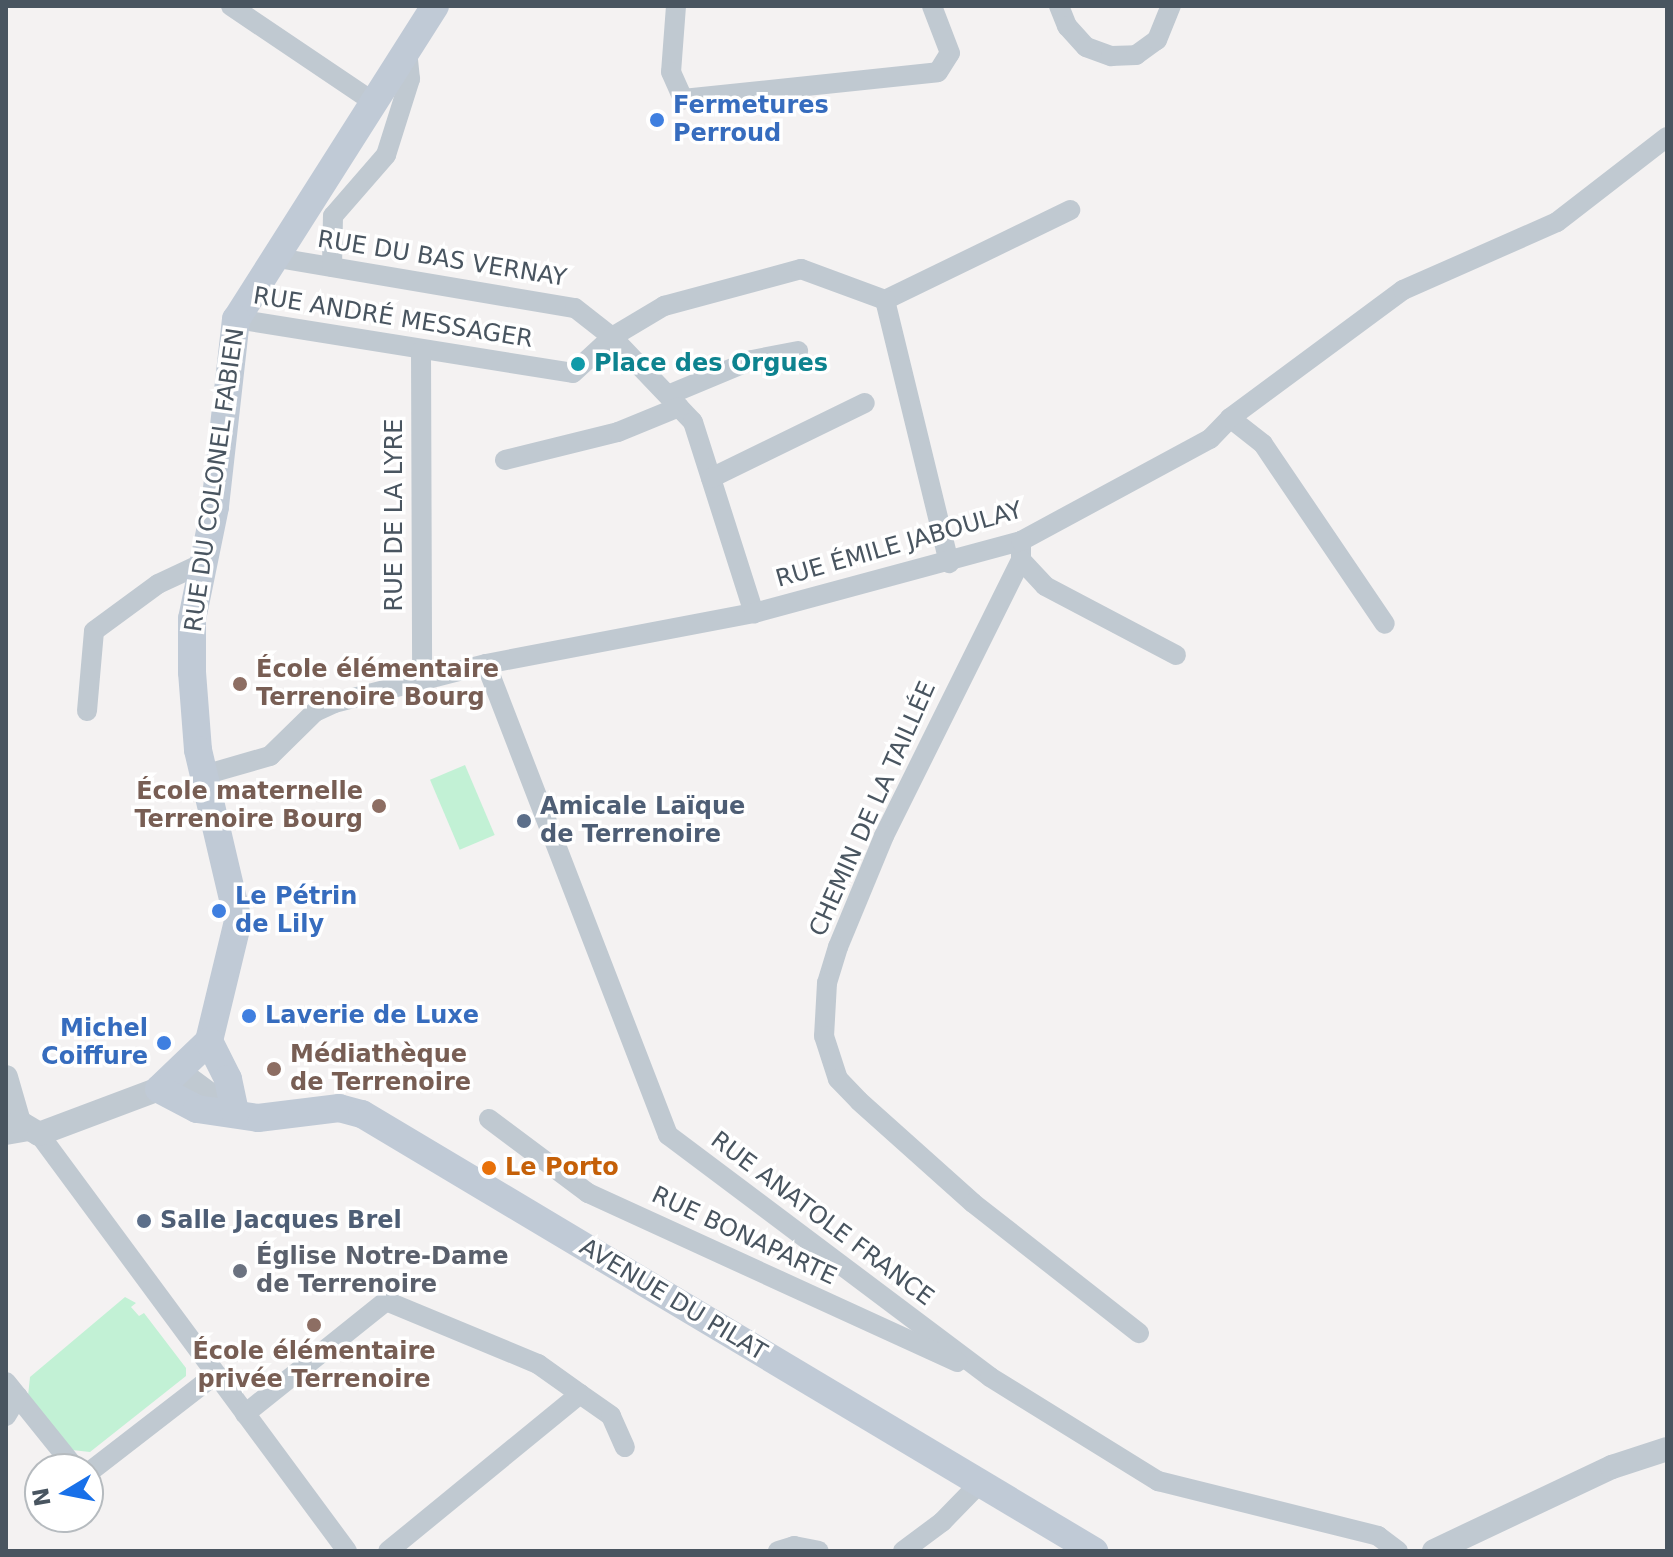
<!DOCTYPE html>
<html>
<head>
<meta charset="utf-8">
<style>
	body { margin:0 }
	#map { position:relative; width:1673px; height:1557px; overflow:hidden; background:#f4f2f2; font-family:"DejaVu Sans",sans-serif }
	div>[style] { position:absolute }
	.green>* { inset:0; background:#c2f1d5; transform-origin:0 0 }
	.minor>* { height:20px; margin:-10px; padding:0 10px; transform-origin:10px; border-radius:10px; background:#c0c9d1 }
	.tertiary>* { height:24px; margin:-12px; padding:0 12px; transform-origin:12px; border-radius:12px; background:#c0c9d1 }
	.secondary>* { height:28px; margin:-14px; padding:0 14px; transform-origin:14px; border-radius:14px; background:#c0cad6 }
	.dots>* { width:22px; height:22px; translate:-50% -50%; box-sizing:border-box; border:4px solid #fff; border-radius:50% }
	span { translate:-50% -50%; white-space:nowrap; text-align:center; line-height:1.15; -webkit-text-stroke:7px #fff; paint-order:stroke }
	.shop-label { font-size:24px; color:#366cbe; font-weight:700 }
	.left { translate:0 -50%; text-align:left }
	.right { translate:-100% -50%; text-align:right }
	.street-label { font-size:24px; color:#495560 }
	.culture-label { font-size:24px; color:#0d838f; font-weight:700 }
	.education-label { font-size:24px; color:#785e54; font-weight:700 }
	.service-label { font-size:24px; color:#4e5e75; font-weight:700 }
	.food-label { font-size:24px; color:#c56008; font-weight:700 }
	.worship-label { font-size:24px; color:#5b616d; font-weight:700 }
	.frame { position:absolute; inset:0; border:8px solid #495560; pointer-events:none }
	.north { position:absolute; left:24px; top:1453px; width:80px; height:80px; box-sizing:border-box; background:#fff; border:2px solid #b6bbbf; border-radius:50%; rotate:260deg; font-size:22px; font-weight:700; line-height:32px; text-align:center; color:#495560 }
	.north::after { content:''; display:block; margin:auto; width:28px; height:36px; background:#1870e9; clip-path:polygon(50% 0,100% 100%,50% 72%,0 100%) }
</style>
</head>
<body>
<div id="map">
	<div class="green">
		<i style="left:465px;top:765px;width:76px;height:38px;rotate:67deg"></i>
		<i style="clip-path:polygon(125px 1297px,136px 1303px,131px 1307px,139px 1316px,144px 1313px,186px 1368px,186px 1376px,90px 1452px,72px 1450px,28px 1396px,30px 1377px)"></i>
	</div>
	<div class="minor">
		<i style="left:231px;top:6px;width:170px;rotate:34deg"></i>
		<i style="left:676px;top:6px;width:66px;rotate:94.3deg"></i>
		<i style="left:671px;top:72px;width:30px;rotate:66deg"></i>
		<i style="left:683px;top:99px;width:256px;rotate:-6deg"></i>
		<i style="left:938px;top:72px;width:22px;rotate:-58deg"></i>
		<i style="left:950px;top:53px;width:50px;rotate:-111deg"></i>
		<i style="left:1059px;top:6px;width:22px;rotate:68deg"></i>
		<i style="left:1067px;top:26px;width:28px;rotate:48deg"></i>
		<i style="left:1086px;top:47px;width:27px;rotate:20deg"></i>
		<i style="left:1111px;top:56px;width:25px;rotate:-2deg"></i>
		<i style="left:1136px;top:55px;width:26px;rotate:-36deg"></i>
		<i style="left:1157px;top:40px;width:37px;rotate:-68deg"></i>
		<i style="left:272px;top:257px;width:307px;rotate:9.6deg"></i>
		<i style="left:575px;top:308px;width:47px;rotate:38.1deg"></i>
		<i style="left:612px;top:337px;width:117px;rotate:46.4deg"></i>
		<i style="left:693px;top:422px;width:201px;rotate:72.3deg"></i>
		<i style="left:332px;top:267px;width:51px;rotate:-88.9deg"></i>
		<i style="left:333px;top:216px;width:81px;rotate:-49deg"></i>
		<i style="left:386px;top:155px;width:80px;rotate:-72.5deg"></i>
		<i style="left:410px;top:79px;width:29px;rotate:-96deg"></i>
		<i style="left:885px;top:300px;width:206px;rotate:-25.9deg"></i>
		<i style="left:236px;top:319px;width:341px;rotate:9.1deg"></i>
		<i style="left:573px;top:373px;width:53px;rotate:-42.7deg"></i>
		<i style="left:612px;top:337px;width:61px;rotate:-30.8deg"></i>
		<i style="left:664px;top:306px;width:142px;rotate:-15.1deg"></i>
		<i style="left:801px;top:269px;width:90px;rotate:20.3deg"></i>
		<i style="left:885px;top:300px;width:271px;rotate:76.3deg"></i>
		<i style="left:421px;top:351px;width:328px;rotate:89.8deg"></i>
		<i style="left:668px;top:395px;width:91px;rotate:-22.6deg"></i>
		<i style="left:752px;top:360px;width:47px;rotate:-11.1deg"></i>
		<i style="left:1230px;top:418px;width:42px;rotate:38.2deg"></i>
		<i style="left:1263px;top:444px;width:217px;rotate:55.9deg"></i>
		<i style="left:505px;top:460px;width:116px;rotate:-13.9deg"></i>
		<i style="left:618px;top:432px;width:66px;rotate:-22.3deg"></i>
		<i style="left:711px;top:478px;width:171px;rotate:-26deg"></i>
		<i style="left:1021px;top:541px;width:19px;rotate:90deg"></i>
		<i style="left:1021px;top:560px;width:308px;rotate:116.4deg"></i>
		<i style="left:884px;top:836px;width:120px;rotate:112.5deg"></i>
		<i style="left:838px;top:947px;width:38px;rotate:107deg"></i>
		<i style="left:827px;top:983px;width:53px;rotate:93.2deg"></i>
		<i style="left:824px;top:1036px;width:45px;rotate:72deg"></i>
		<i style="left:838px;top:1079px;width:30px;rotate:46deg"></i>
		<i style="left:859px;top:1101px;width:153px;rotate:41.8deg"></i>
		<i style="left:973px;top:1203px;width:211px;rotate:38.1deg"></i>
		<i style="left:1021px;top:560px;width:35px;rotate:47deg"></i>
		<i style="left:1045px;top:586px;width:148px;rotate:27.8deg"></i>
		<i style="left:486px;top:664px;width:505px;rotate:68.87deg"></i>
		<i style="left:668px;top:1135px;width:403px;rotate:36.9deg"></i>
		<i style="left:990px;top:1377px;width:198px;rotate:31.8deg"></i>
		<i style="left:1158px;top:1481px;width:227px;rotate:14deg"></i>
		<i style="left:1378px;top:1536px;width:25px;rotate:37deg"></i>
		<i style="left:87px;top:711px;width:80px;rotate:-85deg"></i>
		<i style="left:94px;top:631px;width:79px;rotate:-36.3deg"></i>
		<i style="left:158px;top:584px;width:50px;rotate:-25deg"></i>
		<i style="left:204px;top:775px;width:69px;rotate:-16.1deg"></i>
		<i style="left:270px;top:756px;width:63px;rotate:-44.4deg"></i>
		<i style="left:315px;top:712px;width:21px;rotate:-25deg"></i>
		<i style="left:334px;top:703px;width:157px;rotate:-14.4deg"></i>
		<i style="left:486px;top:664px;width:273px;rotate:-10.8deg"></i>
		<i style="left:754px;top:613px;width:277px;rotate:-15.1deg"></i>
		<i style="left:1021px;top:541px;width:215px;rotate:-28.4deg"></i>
		<i style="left:1210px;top:439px;width:29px;rotate:-46deg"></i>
		<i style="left:1230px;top:418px;width:215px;rotate:-36.5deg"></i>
		<i style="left:1403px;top:290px;width:168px;rotate:-23.8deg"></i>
		<i style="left:1557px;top:222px;width:139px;rotate:-37.7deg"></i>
		<i style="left:489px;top:1119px;width:124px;rotate:36.8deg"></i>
		<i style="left:588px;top:1193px;width:406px;rotate:24.6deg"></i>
		<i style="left:39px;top:1134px;width:518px;rotate:53.55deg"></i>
		<i style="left:6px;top:1135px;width:22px;rotate:-10deg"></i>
		<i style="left:6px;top:1382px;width:112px;rotate:51.2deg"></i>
		<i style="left:580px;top:1394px;width:38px;rotate:35deg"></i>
		<i style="left:611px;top:1416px;width:34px;rotate:66deg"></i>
		<i style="left:245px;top:1414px;width:181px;rotate:-38.7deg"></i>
		<i style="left:386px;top:1301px;width:165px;rotate:22.5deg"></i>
		<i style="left:538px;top:1364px;width:52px;rotate:35.5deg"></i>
		<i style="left:580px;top:1394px;width:248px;rotate:140.7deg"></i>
		<i style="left:6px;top:1416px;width:23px;rotate:-59deg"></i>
		<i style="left:88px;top:1473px;width:160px;rotate:-37.7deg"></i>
		<i style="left:778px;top:1551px;width:17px;rotate:-17deg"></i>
		<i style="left:794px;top:1546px;width:25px;rotate:11deg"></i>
		<i style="left:903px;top:1551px;width:49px;rotate:-36.6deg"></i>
		<i style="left:942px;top:1522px;width:54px;rotate:-45.7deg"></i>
	</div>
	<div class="tertiary">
		<i style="left:178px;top:1071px;width:71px;rotate:36.4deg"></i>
		<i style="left:6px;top:1077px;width:47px;rotate:73.9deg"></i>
		<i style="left:19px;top:1122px;width:23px;rotate:31deg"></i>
		<i style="left:39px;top:1134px;width:128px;rotate:-20.6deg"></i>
		<i style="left:1434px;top:1551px;width:197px;rotate:-25.3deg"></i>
		<i style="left:1612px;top:1467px;width:58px;rotate:-18.1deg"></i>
	</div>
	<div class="secondary">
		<i style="left:435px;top:6px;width:371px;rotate:122.4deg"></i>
		<i style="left:236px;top:319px;width:189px;rotate:96.4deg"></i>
		<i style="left:215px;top:507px;width:114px;rotate:101.6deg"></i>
		<i style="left:192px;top:619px;width:53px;rotate:90deg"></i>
		<i style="left:192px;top:672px;width:78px;rotate:85.6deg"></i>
		<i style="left:198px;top:750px;width:176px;rotate:76.8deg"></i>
		<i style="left:238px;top:921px;width:123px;rotate:103.6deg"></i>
		<i style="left:209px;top:1041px;width:69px;rotate:136.2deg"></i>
		<i style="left:159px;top:1089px;width:43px;rotate:27.8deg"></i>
		<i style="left:197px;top:1109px;width:62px;rotate:8.4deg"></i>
		<i style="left:258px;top:1118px;width:82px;rotate:-7deg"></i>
		<i style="left:339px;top:1108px;width:24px;rotate:15deg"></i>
		<i style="left:362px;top:1114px;width:853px;rotate:30.84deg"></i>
		<i style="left:209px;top:1041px;width:42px;rotate:63.4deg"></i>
		<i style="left:228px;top:1079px;width:35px;rotate:78deg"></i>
	</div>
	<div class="dots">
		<i style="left:657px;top:120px;background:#3f7fe0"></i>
		<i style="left:578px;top:364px;background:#0f9aa8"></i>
		<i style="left:240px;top:684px;background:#8d6e63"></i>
		<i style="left:379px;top:806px;background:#8d6e63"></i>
		<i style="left:524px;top:821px;background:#5c6f8a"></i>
		<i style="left:219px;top:911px;background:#3f7fe0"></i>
		<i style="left:249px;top:1016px;background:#3f7fe0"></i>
		<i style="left:164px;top:1043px;background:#3f7fe0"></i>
		<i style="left:274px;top:1069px;background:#8d6e63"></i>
		<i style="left:489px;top:1168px;background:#e8710a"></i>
		<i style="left:144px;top:1221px;background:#5c6f8a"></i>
		<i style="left:240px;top:1271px;background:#6b7280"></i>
		<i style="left:314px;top:1325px;background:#8d6e63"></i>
	</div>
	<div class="shop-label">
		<span class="left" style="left:673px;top:120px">Fermetures<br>Perroud</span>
		<span class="left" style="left:235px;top:911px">Le Pétrin<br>de Lily</span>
		<span class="left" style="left:265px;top:1016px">Laverie de Luxe</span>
		<span class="right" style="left:148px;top:1043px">Michel<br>Coiffure</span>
	</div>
	<div class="street-label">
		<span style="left:442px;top:259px;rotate:9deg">RUE DU BAS VERNAY</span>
		<span style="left:393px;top:318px;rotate:9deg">RUE ANDRÉ MESSAGER</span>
		<span style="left:215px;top:480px;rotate:-82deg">RUE DU COLONEL FABIEN</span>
		<span style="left:395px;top:515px;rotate:-90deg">RUE DE LA LYRE</span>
		<span style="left:899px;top:545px;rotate:-16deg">RUE ÉMILE JABOULAY</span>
		<span style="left:873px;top:809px;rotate:-66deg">CHEMIN DE LA TAILLÉE</span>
		<span style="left:822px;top:1219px;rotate:37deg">RUE ANATOLE FRANCE</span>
		<span style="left:744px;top:1236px;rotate:25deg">RUE BONAPARTE</span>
		<span style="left:673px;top:1300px;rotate:31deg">AVENUE DU PILAT</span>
	</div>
	<div class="culture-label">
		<span class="left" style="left:594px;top:364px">Place des Orgues</span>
	</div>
	<div class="education-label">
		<span class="left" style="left:256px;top:684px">École élémentaire<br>Terrenoire Bourg</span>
		<span class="right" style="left:363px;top:806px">École maternelle<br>Terrenoire Bourg</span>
		<span class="left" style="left:290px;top:1069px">Médiathèque<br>de Terrenoire</span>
		<span style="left:314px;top:1366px">École élémentaire<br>privée Terrenoire</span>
	</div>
	<div class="service-label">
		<span class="left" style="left:540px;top:821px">Amicale Laïque<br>de Terrenoire</span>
		<span class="left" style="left:160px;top:1221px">Salle Jacques Brel</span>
	</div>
	<div class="food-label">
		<span class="left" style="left:505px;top:1168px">Le Porto</span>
	</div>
	<div class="worship-label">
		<span class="left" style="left:256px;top:1271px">Église Notre-Dame<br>de Terrenoire</span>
	</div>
	<div class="frame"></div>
	<div class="north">N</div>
</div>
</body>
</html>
